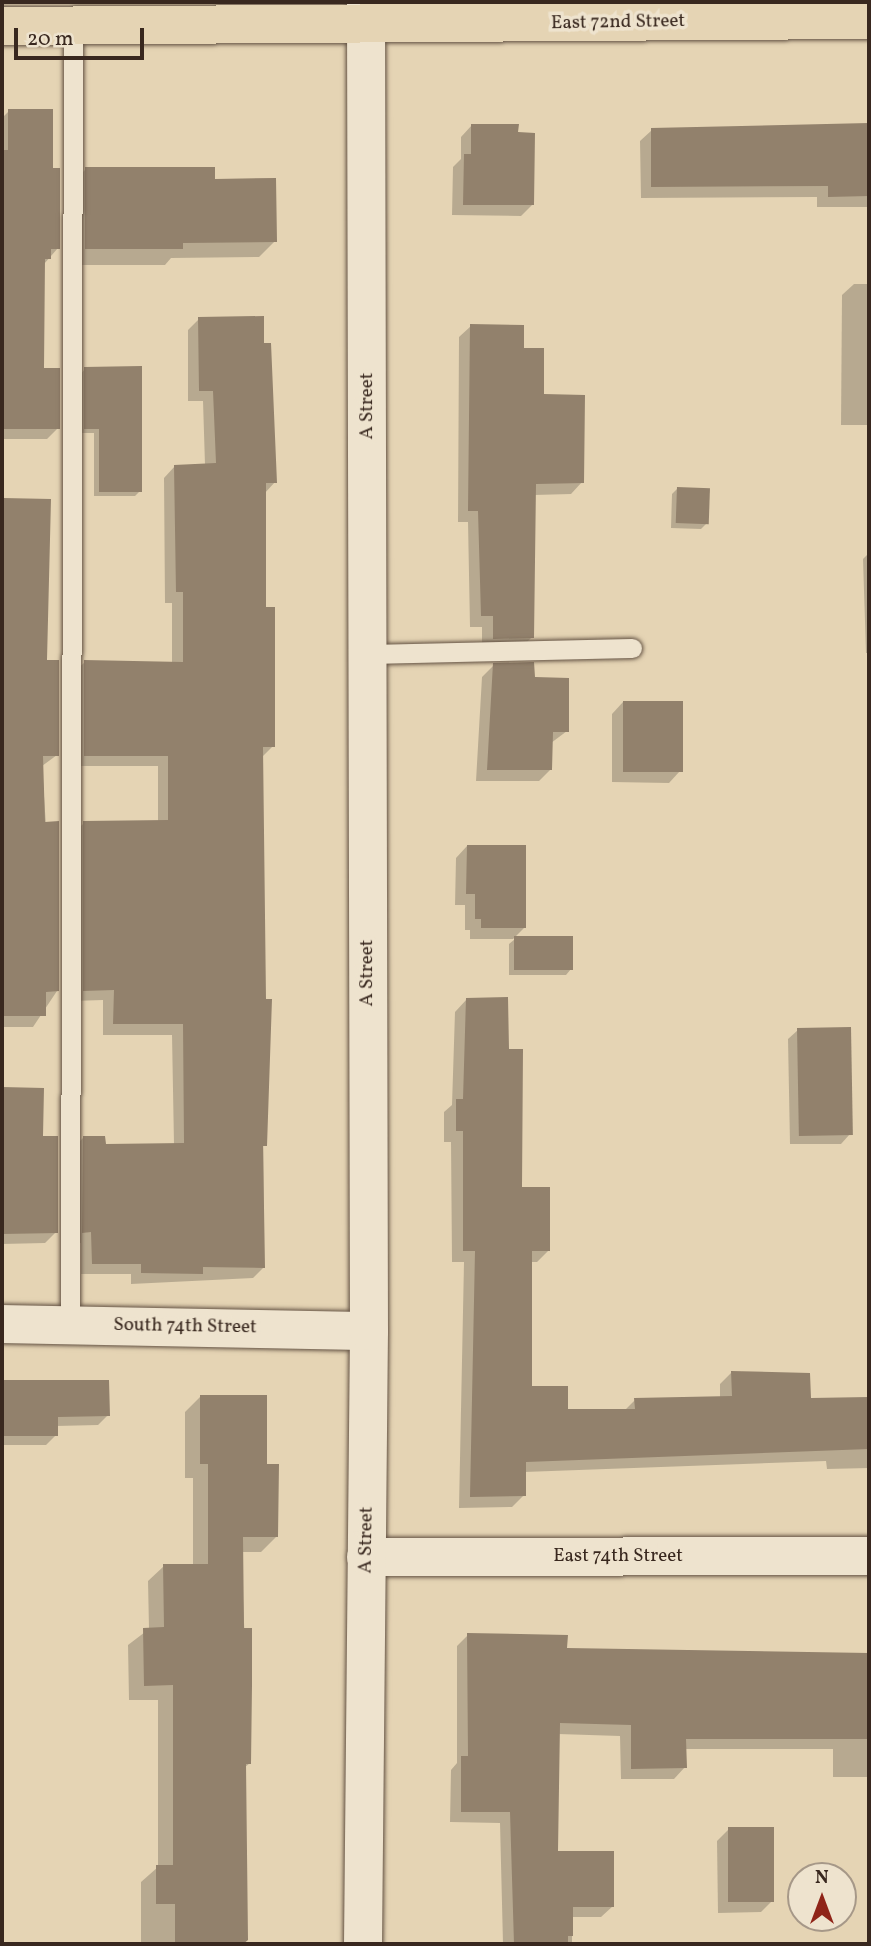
<!DOCTYPE html>
<html>
<head>
<meta charset="utf-8">
<style>
	body { margin:0 }
	#map { position:relative; width:871px; height:1946px; overflow:hidden; background:#e5d4b4; font-family:Vollkorn,serif }
	div>[style] { position:absolute }
	.shadow>* { inset:0; background:#0003 }
	.building>* { inset:0; background:#92816c; transform-origin:0 0 }
	.roads { filter:drop-shadow(0 0 2px #645344) drop-shadow(0 0 2px #645344) }
	.service>* { height:19px; margin:-9.5px; padding:0 9.5px; transform-origin:9.5px; border-radius:9.5px; background:#eee3ce }
	.minor>* { height:38px; margin:-19px; padding:0 19px; transform-origin:19px; border-radius:19px; background:#eee3ce }
	.primary>* { height:38px; margin:-19px; padding:0 19px; transform-origin:19px; border-radius:19px; background:#e5d4b4 }
	span { translate:-50% -50%; white-space:nowrap; text-align:center; line-height:1.15; -webkit-text-stroke:7px #eee3ce; paint-order:stroke }
	.street-label { font-size:19px; color:#39281f }
	.frame { position:absolute; inset:0; border:4px solid #39281f; pointer-events:none }
	.north { position:absolute; left:787px; top:1862px; width:70px; height:70px; box-sizing:border-box; background:#eee3ce; border:2px solid #a69888; border-radius:50%; rotate:0deg; font-size:19px; font-weight:700; line-height:28px; text-align:center; color:#39281f }
	.north::after { content:''; display:block; margin:auto; width:24px; height:32px; background:#8f2418; clip-path:polygon(50% 0,100% 100%,50% 72%,0 100%) }
	.scale { position:absolute; left:14px; top:28px; width:130px; height:32px; box-sizing:border-box; border:4px solid #39281f; border-top:0; padding-left:9px; font-size:21px; line-height:24px; white-space:nowrap; color:#39281f; -webkit-text-stroke:5px #eee3ce; paint-order:stroke }
</style>
</head>
<body>
<div id="map">
	<div class="shadow">
		<i style="clip-path:polygon(9px 111px,51px 169px,58px 248px,44px 264px,42px 370px,58px 428px,47px 439px,2px 439px,2px 118px)"></i>
		<i style="clip-path:polygon(472px 125px,516px 134px,532px 205px,521px 216px,452px 215px,453px 167px,461px 159px,461px 137px)"></i>
		<i style="clip-path:polygon(869px 125px,869px 207px,817px 207px,817px 197px,641px 198px,640px 141px,652px 130px)"></i>
		<i style="clip-path:polygon(86px 169px,213px 181px,275px 241px,259px 257px,171px 258px,165px 265px,69px 265px,69px 186px)"></i>
		<i style="clip-path:polygon(854px 284px,869px 284px,869px 425px,841px 425px,842px 295px)"></i>
		<i style="clip-path:polygon(199px 319px,275px 482px,264px 494px,264px 609px,273px 746px,261px 758px,264px 1267px,253px 1278px,131px 1284px,131px 1274px,81px 1274px,81px 1243px,72px 1243px,72px 1149px,83px 1138px,104px 1146px,174px 1145px,172px 1035px,103px 1035px,103px 1000px,73px 1001px,73px 834px,84px 823px,158px 822px,158px 766px,73px 766px,73px 673px,85px 662px,172px 664px,172px 603px,165px 603px,164px 478px,175px 466px,205px 465px,203px 401px,188px 401px,188px 330px)"></i>
		<i style="clip-path:polygon(471px 326px,522px 350px,582px 482px,571px 494px,534px 495px,532px 637px,520px 649px,482px 650px,482px 627px,470px 627px,468px 522px,458px 522px,459px 337px)"></i>
		<i style="clip-path:polygon(85px 369px,140px 491px,135px 496px,94px 496px,94px 433px,79px 433px,80px 375px)"></i>
		<i style="clip-path:polygon(678px 488px,707px 523px,701px 529px,671px 528px,672px 494px)"></i>
		<i style="clip-path:polygon(2px 500px,49px 500px,45px 661px,57px 755px,42px 766px,57px 991px,33px 1027px,2px 1027px)"></i>
		<i style="clip-path:polygon(869px 553px,869px 653px,866px 653px,863px 559px)"></i>
		<i style="clip-path:polygon(494px 665px,533px 679px,567px 731px,551px 743px,551px 769px,539px 781px,476px 781px,482px 677px)"></i>
		<i style="clip-path:polygon(623px 702px,680px 771px,669px 783px,612px 782px,612px 714px)"></i>
		<i style="clip-path:polygon(467px 846px,524px 928px,513px 939px,571px 938px,571px 969px,566px 975px,509px 975px,509px 944px,515px 939px,470px 939px,470px 930px,465px 930px,465px 905px,455px 905px,456px 858px)"></i>
		<i style="clip-path:polygon(467px 999px,507px 1050px,520px 1189px,549px 1250px,537px 1262px,530px 1262px,531px 1388px,566px 1411px,624px 1411px,635px 1400px,720px 1398px,720px 1384px,732px 1372px,809px 1400px,869px 1399px,869px 1468px,827px 1469px,826px 1461px,524px 1472px,524px 1495px,512px 1507px,459px 1508px,464px 1262px,452px 1262px,451px 1142px,444px 1142px,444px 1112px,452px 1105px,455px 1012px)"></i>
		<i style="clip-path:polygon(798px 1030px,850px 1134px,841px 1144px,790px 1144px,788px 1039px)"></i>
		<i style="clip-path:polygon(2px 1088px,43px 1090px,42px 1138px,56px 1232px,45px 1243px,2px 1244px)"></i>
		<i style="clip-path:polygon(2px 1382px,107px 1382px,108px 1415px,98px 1425px,56px 1426px,56px 1435px,46px 1445px,2px 1445px)"></i>
		<i style="clip-path:polygon(200px 1397px,266px 1466px,276px 1537px,261px 1552px,241px 1552px,250px 1763px,244px 1768px,247px 1939px,241px 1944px,141px 1944px,141px 1882px,158px 1867px,158px 1700px,129px 1700px,128px 1645px,149px 1629px,148px 1581px,164px 1566px,193px 1565px,193px 1478px,185px 1478px,185px 1412px)"></i>
		<i style="clip-path:polygon(468px 1635px,566px 1650px,869px 1654px,869px 1777px,833px 1777px,833px 1749px,685px 1749px,685px 1767px,674px 1779px,621px 1779px,620px 1736px,558px 1734px,557px 1853px,613px 1906px,601px 1917px,572px 1917px,572px 1944px,503px 1944px,500px 1823px,450px 1822px,451px 1770px,457px 1763px,457px 1646px)"></i>
		<i style="clip-path:polygon(729px 1829px,773px 1900px,761px 1912px,718px 1913px,717px 1841px)"></i>
	</div>
	<div class="building">
		<i style="clip-path:polygon(8px 109px,53px 109px,53px 168px,60px 168px,60px 249px,51px 249px,51px 259px,45px 259px,44px 368px,60px 368px,60px 429px,4px 429px,2px 150px,8px 150px)"></i>
		<i style="clip-path:polygon(869px 123px,869px 196px,828px 197px,828px 186px,651px 187px,651px 128px)"></i>
		<i style="clip-path:polygon(471px 124px,519px 124px,518px 132px,535px 133px,534px 205px,463px 205px,464px 154px,471px 154px)"></i>
		<i style="clip-path:polygon(85px 167px,215px 167px,215px 179px,276px 178px,277px 242px,183px 243px,183px 249px,85px 249px)"></i>
		<i style="clip-path:polygon(264px 316px,264px 343px,271px 343px,277px 483px,266px 483px,266px 607px,275px 607px,275px 747px,263px 747px,266px 999px,272px 999px,267px 1146px,263px 1146px,265px 1268px,203px 1267px,203px 1274px,141px 1273px,141px 1264px,92px 1264px,91px 1232px,82px 1233px,83px 1136px,105px 1136px,106px 1144px,184px 1143px,183px 1024px,113px 1024px,114px 990px,83px 991px,83px 821px,168px 820px,168px 756px,84px 756px,84px 660px,183px 662px,183px 592px,176px 592px,174px 465px,216px 463px,213px 391px,199px 391px,198px 317px)"></i>
		<i style="clip-path:polygon(470px 324px,524px 325px,524px 348px,544px 348px,544px 394px,585px 395px,584px 483px,536px 484px,534px 638px,493px 639px,493px 616px,481px 616px,478px 511px,468px 511px)"></i>
		<i style="clip-path:polygon(142px 366px,142px 492px,99px 492px,99px 429px,84px 429px,84px 367px)"></i>
		<i style="left:677px;top:487px;width:33px;height:36px;rotate:2deg"></i>
		<i style="clip-path:polygon(3px 498px,51px 499px,47px 660px,59px 660px,59px 756px,43px 756px,45px 822px,59px 821px,59px 991px,46px 992px,46px 1016px,2px 1016px)"></i>
		<i style="clip-path:polygon(534px 662px,535px 677px,569px 678px,569px 732px,553px 732px,552px 770px,487px 770px,493px 663px)"></i>
		<i style="left:623px;top:701px;width:60px;height:71px"></i>
		<i style="clip-path:polygon(467px 845px,526px 845px,526px 928px,481px 928px,481px 919px,475px 919px,475px 894px,466px 894px)"></i>
		<i style="left:573px;top:936px;width:34px;height:59px;rotate:90deg"></i>
		<i style="clip-path:polygon(508px 997px,509px 1049px,523px 1049px,522px 1187px,550px 1187px,550px 1251px,532px 1251px,532px 1386px,568px 1386px,568px 1409px,635px 1409px,634px 1398px,732px 1396px,731px 1371px,810px 1373px,811px 1398px,869px 1397px,869px 1449px,526px 1462px,526px 1496px,470px 1497px,475px 1251px,463px 1251px,463px 1131px,456px 1131px,456px 1099px,463px 1099px,466px 998px)"></i>
		<i style="left:851px;top:1027px;width:108px;height:54px;rotate:89deg"></i>
		<i style="clip-path:polygon(2px 1087px,44px 1088px,43px 1136px,58px 1136px,58px 1233px,2px 1234px)"></i>
		<i style="clip-path:polygon(2px 1380px,109px 1380px,110px 1416px,58px 1417px,58px 1436px,2px 1436px)"></i>
		<i style="clip-path:polygon(200px 1395px,267px 1395px,267px 1464px,279px 1464px,278px 1537px,243px 1537px,244px 1628px,252px 1628px,252px 1685px,251px 1764px,246px 1764px,248px 1940px,243px 1944px,175px 1944px,175px 1904px,156px 1904px,156px 1865px,173px 1865px,173px 1685px,144px 1686px,143px 1628px,164px 1627px,163px 1564px,208px 1564px,208px 1464px,200px 1464px)"></i>
		<i style="clip-path:polygon(467px 1633px,568px 1635px,567px 1648px,869px 1653px,869px 1739px,686px 1739px,687px 1768px,631px 1769px,631px 1725px,560px 1723px,558px 1851px,614px 1851px,614px 1907px,573px 1907px,573px 1936px,568px 1936px,568px 1944px,514px 1944px,510px 1812px,461px 1812px,461px 1756px,468px 1756px)"></i>
		<i style="left:728px;top:1827px;width:46px;height:75px"></i>
	</div>
	<div class="roads">
		<div class="service">
			<i style="left:368px;top:654px;width:264px;rotate:-1.3deg"></i>
			<i style="left:70px;top:1326px;width:1300px;rotate:-89.87deg"></i>
		</div>
		<div class="minor">
			<i style="left:2px;top:1324px;width:367px;rotate:1.1deg"></i>
			<i style="left:366px;top:1557px;width:503px;rotate:-0.11deg"></i>
			<i style="left:363px;top:1944px;width:613px;rotate:-89.44deg"></i>
			<i style="left:369px;top:1331px;width:1329px;rotate:-90.13deg"></i>
		</div>
		<div class="primary">
			<i style="left:2px;top:26px;width:867px;rotate:-0.4deg"></i>
		</div>
	</div>
	<div class="street-label">
		<span style="left:618px;top:23px;rotate:-1deg">East 72nd Street</span>
		<span style="left:368px;top:406px;rotate:-90deg">A Street</span>
		<span style="left:368px;top:973px;rotate:-90deg">A Street</span>
		<span style="left:185px;top:1327px;rotate:1deg">South 74th Street</span>
		<span style="left:367px;top:1540px;rotate:-89deg">A Street</span>
		<span style="left:618px;top:1557px">East 74th Street</span>
	</div>
	<div class="frame"></div>
	<div class="north">N</div>
	<div class="scale">20 m</div>
</div>
</body>
</html>
